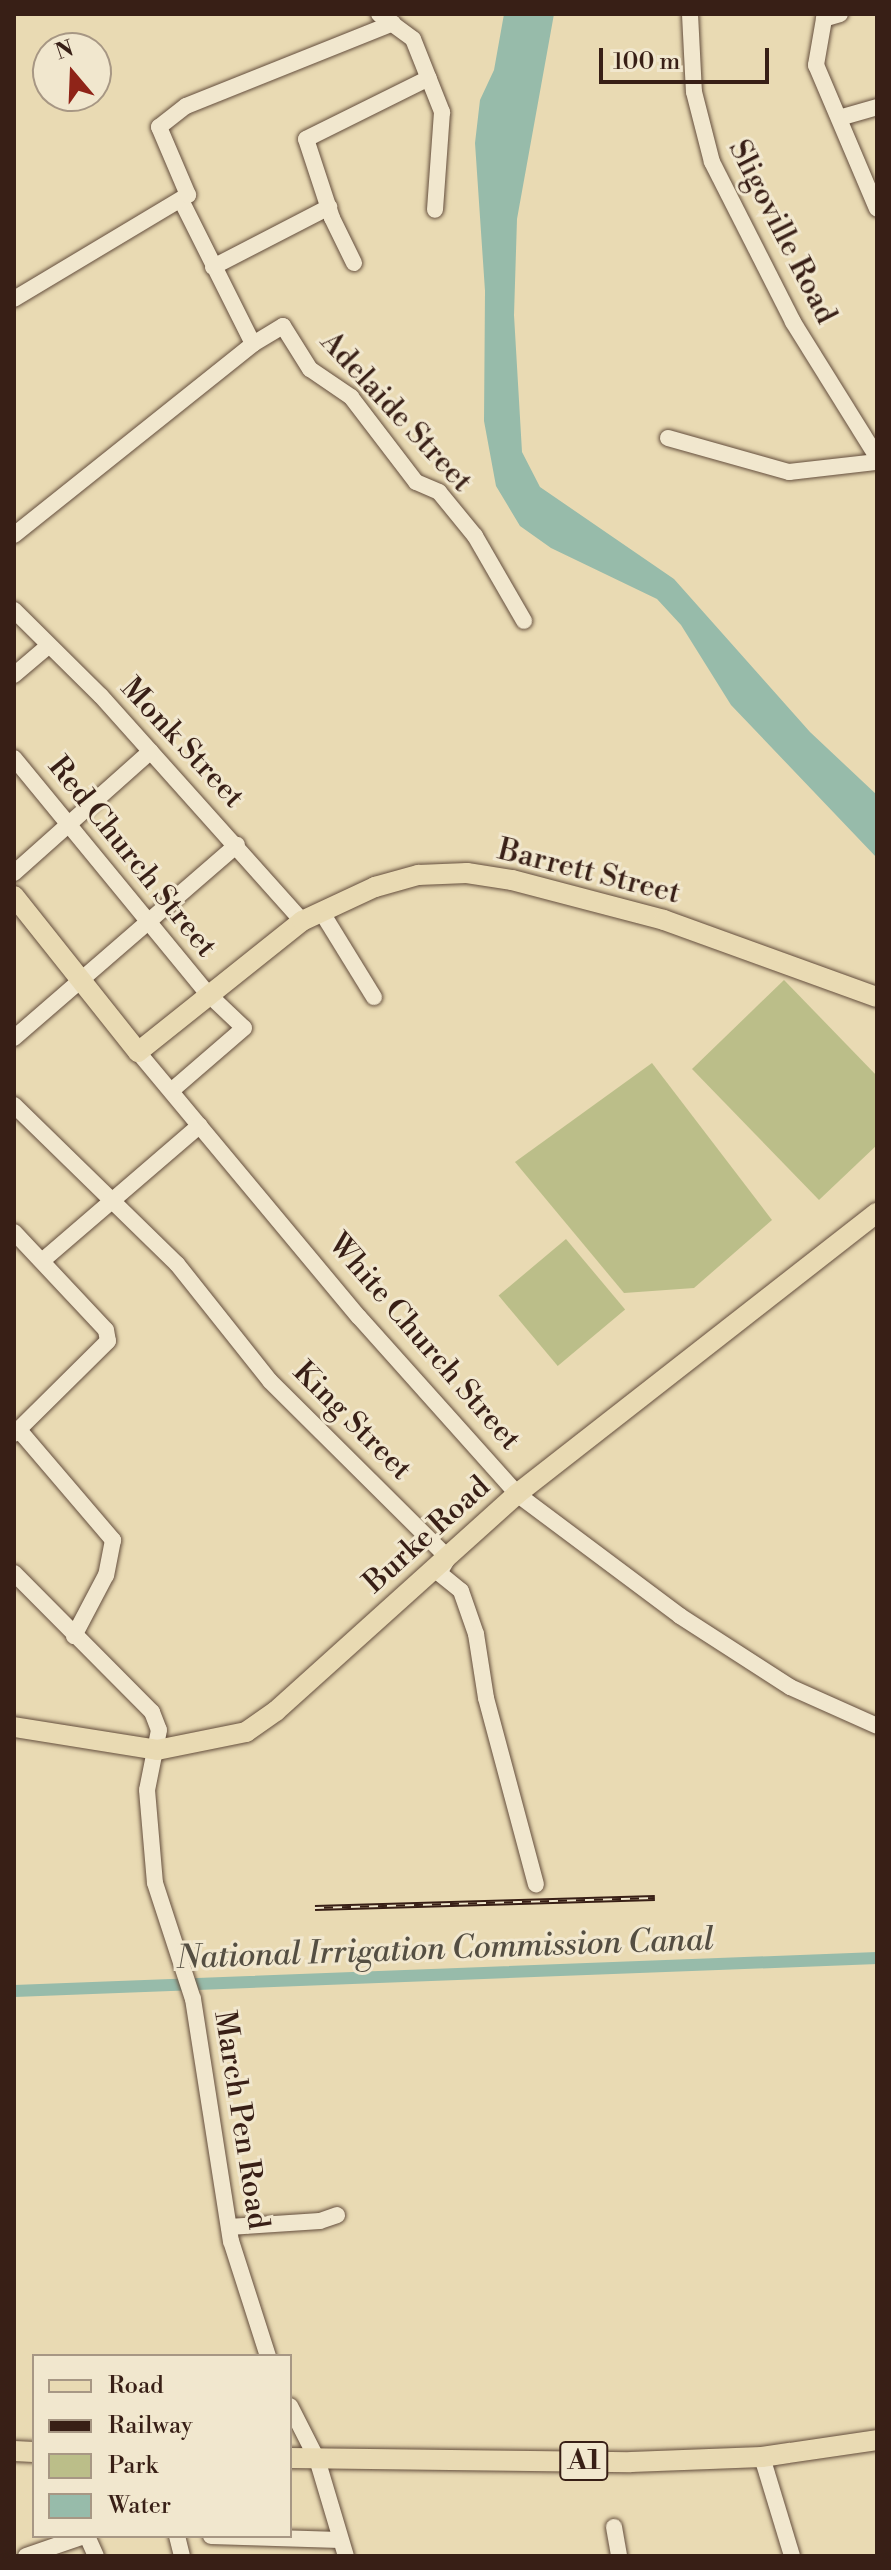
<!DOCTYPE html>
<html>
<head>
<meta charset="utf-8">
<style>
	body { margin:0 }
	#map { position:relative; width:891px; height:2570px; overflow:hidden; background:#e9dab3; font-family:"Libre Bodoni",serif }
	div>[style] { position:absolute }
	.green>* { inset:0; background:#bbbe89; transform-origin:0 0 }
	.water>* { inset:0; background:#97bbaa }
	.canal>* { height:12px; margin:-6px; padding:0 6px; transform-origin:6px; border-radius:6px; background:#97bbaa }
	.roads { filter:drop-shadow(0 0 2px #644e3d) drop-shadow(0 0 2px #644e3d) }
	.minor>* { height:16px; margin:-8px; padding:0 8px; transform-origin:8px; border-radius:8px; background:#f1e7ce }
	.major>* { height:20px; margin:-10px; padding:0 10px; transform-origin:10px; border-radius:10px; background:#e9dab3 }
	.rail>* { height:6px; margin-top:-3px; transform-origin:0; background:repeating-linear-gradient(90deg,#f1e7ce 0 9px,#381f16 0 18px); box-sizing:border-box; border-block:2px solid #381f16 }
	span { translate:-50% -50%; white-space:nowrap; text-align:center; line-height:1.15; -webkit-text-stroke:6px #f1e7ce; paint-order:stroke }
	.shield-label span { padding:2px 6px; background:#f1e7ce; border:2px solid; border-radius:6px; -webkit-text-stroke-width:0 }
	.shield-label { font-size:28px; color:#381f16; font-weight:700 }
	.street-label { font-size:30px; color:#381f16 }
	.water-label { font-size:32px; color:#544e42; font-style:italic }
	.frame { position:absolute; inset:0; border:16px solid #381f16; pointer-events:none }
	.legend { position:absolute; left:32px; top:2354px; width:260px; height:184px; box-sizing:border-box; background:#f1e7ce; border:2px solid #a79784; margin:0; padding:10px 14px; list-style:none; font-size:24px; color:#381f16 }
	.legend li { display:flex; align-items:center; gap:16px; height:40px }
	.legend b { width:40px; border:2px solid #a79784 }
	.north { position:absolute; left:32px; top:32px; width:80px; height:80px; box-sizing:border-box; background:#f1e7ce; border:2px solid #a79784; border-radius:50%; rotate:341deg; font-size:22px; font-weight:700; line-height:32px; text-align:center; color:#381f16 }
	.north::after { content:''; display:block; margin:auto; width:28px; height:36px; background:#8f2418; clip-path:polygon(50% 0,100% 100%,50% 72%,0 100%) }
	.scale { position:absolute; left:599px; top:48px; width:170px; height:36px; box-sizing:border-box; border:4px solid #381f16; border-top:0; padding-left:10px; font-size:24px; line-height:28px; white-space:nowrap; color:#381f16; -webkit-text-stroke:6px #f1e7ce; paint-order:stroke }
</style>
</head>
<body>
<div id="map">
	<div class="green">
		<i style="clip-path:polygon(784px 980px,877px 1076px,877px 1145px,819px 1200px,692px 1069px)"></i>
		<i style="clip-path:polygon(652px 1063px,772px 1220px,694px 1288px,624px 1293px,515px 1162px)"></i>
		<i style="left:566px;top:1239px;width:92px;height:88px;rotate:50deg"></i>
	</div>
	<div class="water">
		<i style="clip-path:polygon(504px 14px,554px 14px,517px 219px,514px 315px,522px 452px,540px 487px,674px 579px,810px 732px,877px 795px,877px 858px,731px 705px,681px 625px,657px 599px,551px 548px,520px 526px,496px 486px,484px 421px,485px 291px,475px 143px,480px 100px,494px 70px)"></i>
	</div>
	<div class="canal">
		<i style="left:14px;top:1991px;width:864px;rotate:-2.19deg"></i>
	</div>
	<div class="roads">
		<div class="minor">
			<i style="left:379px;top:14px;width:42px;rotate:36.3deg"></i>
			<i style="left:413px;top:39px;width:79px;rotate:68.3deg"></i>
			<i style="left:442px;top:112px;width:98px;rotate:94.1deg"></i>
			<i style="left:690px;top:14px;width:78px;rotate:87.1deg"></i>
			<i style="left:694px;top:92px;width:72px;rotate:75.6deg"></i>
			<i style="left:712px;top:162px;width:179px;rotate:63.1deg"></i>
			<i style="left:793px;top:322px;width:159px;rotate:58.1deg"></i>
			<i style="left:840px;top:14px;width:17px;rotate:163deg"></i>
			<i style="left:824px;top:19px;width:47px;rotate:99.9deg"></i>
			<i style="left:816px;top:65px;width:156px;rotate:67deg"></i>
			<i style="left:839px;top:118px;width:40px;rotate:-16deg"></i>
			<i style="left:181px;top:200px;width:161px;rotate:63.4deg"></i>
			<i style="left:354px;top:263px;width:50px;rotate:-116.1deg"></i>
			<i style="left:332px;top:218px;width:83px;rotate:-108.2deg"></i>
			<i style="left:306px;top:139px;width:137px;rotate:-26.4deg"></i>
			<i style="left:213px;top:267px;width:131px;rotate:-27.3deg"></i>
			<i style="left:14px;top:299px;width:203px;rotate:-30.9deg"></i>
			<i style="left:188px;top:195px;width:74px;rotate:-113.1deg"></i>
			<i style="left:159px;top:127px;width:34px;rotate:-38deg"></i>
			<i style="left:186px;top:106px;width:223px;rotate:-21.8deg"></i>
			<i style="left:668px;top:438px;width:126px;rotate:15.7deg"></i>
			<i style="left:789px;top:472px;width:89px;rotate:-6.5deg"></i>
			<i style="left:14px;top:535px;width:306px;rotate:-38.6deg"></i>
			<i style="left:253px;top:344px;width:35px;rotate:-31deg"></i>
			<i style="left:283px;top:326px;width:51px;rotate:57.9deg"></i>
			<i style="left:310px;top:369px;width:50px;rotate:34.3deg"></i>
			<i style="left:351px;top:397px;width:107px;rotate:52.6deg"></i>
			<i style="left:416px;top:482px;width:25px;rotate:23deg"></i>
			<i style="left:439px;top:492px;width:57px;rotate:50.7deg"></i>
			<i style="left:475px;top:536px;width:98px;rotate:60deg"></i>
			<i style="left:14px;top:610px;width:122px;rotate:44.7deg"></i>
			<i style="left:101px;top:696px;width:302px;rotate:48.2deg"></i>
			<i style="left:14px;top:675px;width:43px;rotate:-40.3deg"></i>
			<i style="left:14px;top:758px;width:303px;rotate:50.6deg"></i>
			<i style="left:206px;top:992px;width:52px;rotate:43.5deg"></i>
			<i style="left:244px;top:1028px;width:96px;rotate:139.2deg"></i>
			<i style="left:14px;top:873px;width:183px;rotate:-41.7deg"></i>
			<i style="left:321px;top:911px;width:101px;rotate:58.4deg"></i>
			<i style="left:14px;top:1038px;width:295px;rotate:-40.9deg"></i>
			<i style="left:138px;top:1052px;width:345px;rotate:50.2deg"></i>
			<i style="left:359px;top:1317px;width:237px;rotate:48.2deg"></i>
			<i style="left:517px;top:1494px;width:204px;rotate:36.8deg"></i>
			<i style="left:680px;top:1616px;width:131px;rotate:32.8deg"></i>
			<i style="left:790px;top:1687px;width:95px;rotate:24.1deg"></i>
			<i style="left:14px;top:1105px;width:228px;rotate:44.3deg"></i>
			<i style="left:177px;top:1264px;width:149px;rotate:51.5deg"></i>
			<i style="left:270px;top:1381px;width:251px;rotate:44.8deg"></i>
			<i style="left:448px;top:1558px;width:17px;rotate:121deg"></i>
			<i style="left:439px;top:1573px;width:28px;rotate:39deg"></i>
			<i style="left:461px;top:1591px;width:46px;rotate:70.8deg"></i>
			<i style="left:476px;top:1634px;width:65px;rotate:81.1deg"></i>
			<i style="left:486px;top:1698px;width:193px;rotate:75deg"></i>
			<i style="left:14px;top:1232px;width:134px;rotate:46.8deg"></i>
			<i style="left:106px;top:1330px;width:11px;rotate:80deg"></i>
			<i style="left:108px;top:1341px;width:132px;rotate:135.3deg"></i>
			<i style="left:42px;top:1261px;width:208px;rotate:-40.7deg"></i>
			<i style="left:19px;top:1430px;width:145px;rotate:49.5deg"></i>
			<i style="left:113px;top:1540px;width:36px;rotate:101deg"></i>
			<i style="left:106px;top:1575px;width:69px;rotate:117.7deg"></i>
			<i style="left:14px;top:1573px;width:196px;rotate:45.2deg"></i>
			<i style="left:152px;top:1712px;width:19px;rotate:69deg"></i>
			<i style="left:159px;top:1730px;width:61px;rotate:101.3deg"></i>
			<i style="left:147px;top:1790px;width:93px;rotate:85.1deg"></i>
			<i style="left:155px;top:1883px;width:122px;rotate:71.9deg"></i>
			<i style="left:193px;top:1999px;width:245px;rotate:81.1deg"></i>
			<i style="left:231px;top:2241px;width:121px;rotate:72.2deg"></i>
			<i style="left:229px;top:2227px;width:91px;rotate:-3.8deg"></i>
			<i style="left:320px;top:2221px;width:18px;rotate:-19deg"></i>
			<i style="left:290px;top:2406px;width:59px;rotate:63deg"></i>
			<i style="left:317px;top:2459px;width:101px;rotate:73.4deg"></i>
			<i style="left:762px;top:2457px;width:103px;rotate:73.1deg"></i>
			<i style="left:614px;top:2527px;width:29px;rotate:80deg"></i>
			<i style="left:87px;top:2536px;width:22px;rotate:66deg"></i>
			<i style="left:177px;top:2536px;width:21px;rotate:76deg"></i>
			<i style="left:211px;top:2536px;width:129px;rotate:1.8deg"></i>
			<i style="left:26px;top:2556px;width:61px;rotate:-19deg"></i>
		</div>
		<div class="major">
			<i style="left:14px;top:896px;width:199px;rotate:51.5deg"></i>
			<i style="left:138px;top:1052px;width:210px;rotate:-38.6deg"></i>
			<i style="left:302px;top:921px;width:81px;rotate:-25deg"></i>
			<i style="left:375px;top:887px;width:45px;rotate:-15.6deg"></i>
			<i style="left:418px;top:875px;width:49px;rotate:-2.3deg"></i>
			<i style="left:467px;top:873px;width:46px;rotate:8.8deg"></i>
			<i style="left:512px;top:880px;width:157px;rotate:14.7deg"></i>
			<i style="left:664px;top:920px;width:226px;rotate:19.9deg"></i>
			<i style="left:14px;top:1727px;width:145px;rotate:9.1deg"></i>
			<i style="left:157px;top:1750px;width:91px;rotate:-11.4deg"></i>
			<i style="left:246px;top:1732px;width:37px;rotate:-35deg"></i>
			<i style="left:276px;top:1711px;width:324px;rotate:-42deg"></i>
			<i style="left:517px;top:1494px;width:457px;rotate:-38deg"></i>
			<i style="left:14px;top:2451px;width:20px;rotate:3deg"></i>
			<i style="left:290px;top:2458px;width:341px;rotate:0.7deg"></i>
			<i style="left:631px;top:2462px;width:131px;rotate:-2.2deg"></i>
			<i style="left:762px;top:2457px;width:116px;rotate:-8.4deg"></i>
		</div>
	</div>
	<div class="rail">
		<i style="left:315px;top:1908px;width:340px;rotate:-1.7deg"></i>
	</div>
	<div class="shield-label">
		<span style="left:584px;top:2461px">A1</span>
	</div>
	<div class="street-label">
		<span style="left:782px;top:232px;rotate:63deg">Sligoville Road</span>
		<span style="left:396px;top:412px;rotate:47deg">Adelaide Street</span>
		<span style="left:182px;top:743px;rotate:47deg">Monk Street</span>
		<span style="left:132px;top:857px;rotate:51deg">Red Church Street</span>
		<span style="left:589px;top:872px;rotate:14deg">Barrett Street</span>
		<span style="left:424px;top:1342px;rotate:49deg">White Church Street</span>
		<span style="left:352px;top:1421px;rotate:45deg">King Street</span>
		<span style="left:427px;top:1535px;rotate:-42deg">Burke Road</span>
		<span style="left:241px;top:2120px;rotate:81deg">March Pen Road</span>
	</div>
	<div class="water-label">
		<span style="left:445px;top:1949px;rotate:-2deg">National Irrigation Commission Canal</span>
	</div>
	<div class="frame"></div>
	<ul class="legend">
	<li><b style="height:10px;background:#e9dab3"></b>Road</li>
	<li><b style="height:10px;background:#381f16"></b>Railway</li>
	<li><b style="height:22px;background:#bbbe89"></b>Park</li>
	<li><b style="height:22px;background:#97bbaa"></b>Water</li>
	</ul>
	<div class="north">N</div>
	<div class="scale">100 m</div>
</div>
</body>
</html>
